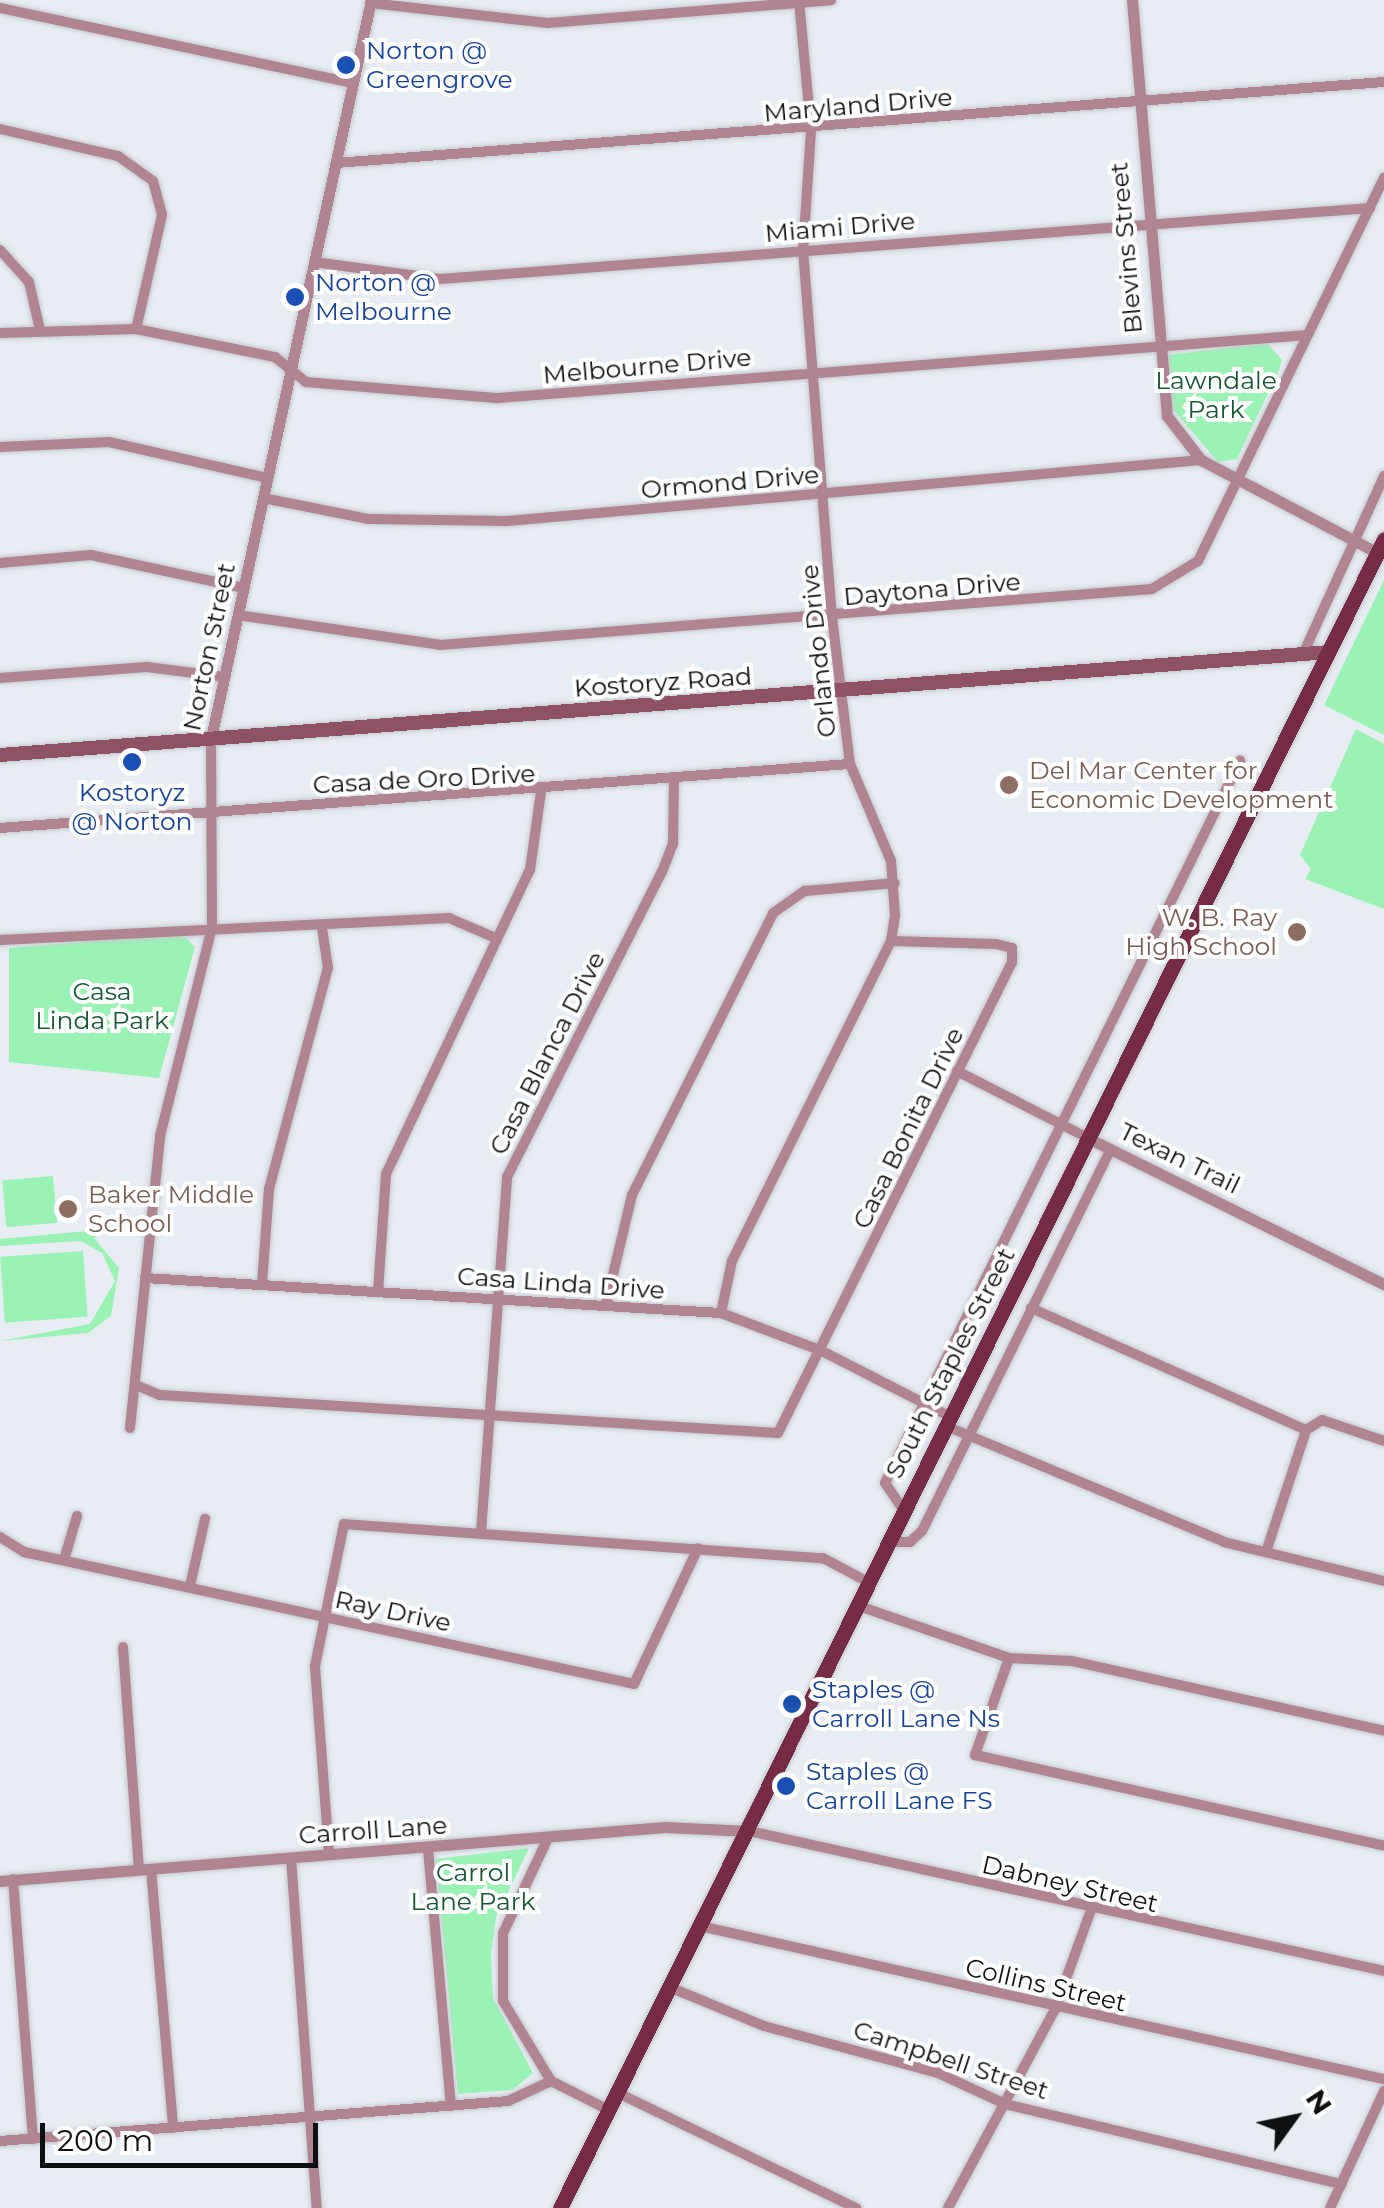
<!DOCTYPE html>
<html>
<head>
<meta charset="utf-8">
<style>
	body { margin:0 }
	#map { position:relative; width:1384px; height:2208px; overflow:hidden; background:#e8edf3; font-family:Montserrat,sans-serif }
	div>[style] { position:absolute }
	.green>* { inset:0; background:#9af3b5; transform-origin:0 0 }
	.roads { filter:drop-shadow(0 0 2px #c5cacf) drop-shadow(0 0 2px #c5cacf) }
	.minor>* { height:10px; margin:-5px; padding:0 5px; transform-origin:5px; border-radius:5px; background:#b08490 }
	.tertiary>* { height:11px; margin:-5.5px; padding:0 5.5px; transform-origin:5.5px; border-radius:5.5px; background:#b08490 }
	.secondary>* { height:14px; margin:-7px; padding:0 7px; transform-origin:7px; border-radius:7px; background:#8f5265 }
	.primary>* { height:15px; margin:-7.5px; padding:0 7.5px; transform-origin:7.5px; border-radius:7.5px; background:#762c46 }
	.dots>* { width:28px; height:28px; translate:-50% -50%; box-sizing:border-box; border:5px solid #fff; border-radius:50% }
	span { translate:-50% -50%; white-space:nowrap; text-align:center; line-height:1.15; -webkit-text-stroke:8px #fff; paint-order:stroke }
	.transit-label { font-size:25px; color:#164399 }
	.left { translate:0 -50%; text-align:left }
	.street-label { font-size:25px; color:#0e1012 }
	.park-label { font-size:25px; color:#145730 }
	.education-label { font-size:25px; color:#785e54 }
	.right { translate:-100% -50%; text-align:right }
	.north { position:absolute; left:1244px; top:2068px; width:100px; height:100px; -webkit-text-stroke:8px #fff; paint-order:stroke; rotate:57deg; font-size:28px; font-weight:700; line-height:40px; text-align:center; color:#0e1012 }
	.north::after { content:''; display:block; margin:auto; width:35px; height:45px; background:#0e1012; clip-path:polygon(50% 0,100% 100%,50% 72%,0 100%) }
	.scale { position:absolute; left:40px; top:2123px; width:278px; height:45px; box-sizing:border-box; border:5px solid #0e1012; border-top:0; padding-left:12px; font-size:30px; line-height:35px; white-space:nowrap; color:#0e1012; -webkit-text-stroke:8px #fff; paint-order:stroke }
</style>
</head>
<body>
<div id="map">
	<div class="green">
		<i style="clip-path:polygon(1267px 343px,1282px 360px,1279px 370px,1237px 459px,1218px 462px,1171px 407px,1168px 355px)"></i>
		<i style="clip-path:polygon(1384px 580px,1384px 735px,1324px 705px)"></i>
		<i style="clip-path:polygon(1356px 729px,1384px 744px,1384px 909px,1305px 879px,1311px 869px,1300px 855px)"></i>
		<i style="clip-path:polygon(182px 934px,195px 947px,159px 1078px,9px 1062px,9px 948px)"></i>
		<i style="left:53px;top:1176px;width:47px;height:51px;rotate:85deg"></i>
		<i style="clip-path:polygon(110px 1229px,94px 1238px,119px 1268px,111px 1316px,88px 1333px,0 1341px,90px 1324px,115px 1281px,102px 1253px,81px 1241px,0 1246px,0 1239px)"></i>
		<i style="left:83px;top:1251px;width:66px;height:83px;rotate:86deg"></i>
		<i style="clip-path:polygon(529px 1848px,496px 1917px,491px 1954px,493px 1998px,533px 2073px,512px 2090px,458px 2094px,436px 1859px)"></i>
	</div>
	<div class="roads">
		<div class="minor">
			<i style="left:370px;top:3px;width:179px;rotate:6.4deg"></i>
			<i style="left:548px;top:23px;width:284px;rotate:-4.6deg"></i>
			<i style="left:0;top:8px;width:361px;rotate:12deg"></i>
			<i style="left:0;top:129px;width:121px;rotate:12.9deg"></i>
			<i style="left:118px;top:156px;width:43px;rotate:35.5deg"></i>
			<i style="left:153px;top:181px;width:35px;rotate:75deg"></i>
			<i style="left:162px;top:215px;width:117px;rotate:102.8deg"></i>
			<i style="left:336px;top:163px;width:1051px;rotate:-4.42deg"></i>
			<i style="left:0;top:250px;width:43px;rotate:47.8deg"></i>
			<i style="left:29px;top:282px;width:49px;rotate:77.1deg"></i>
			<i style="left:314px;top:262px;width:127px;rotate:7.7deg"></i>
			<i style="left:440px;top:279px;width:933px;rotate:-4.37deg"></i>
			<i style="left:0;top:333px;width:136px;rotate:-1.7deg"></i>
			<i style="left:136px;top:329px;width:142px;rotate:11.4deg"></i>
			<i style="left:275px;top:357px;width:40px;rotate:39deg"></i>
			<i style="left:306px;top:382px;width:193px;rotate:4.8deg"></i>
			<i style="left:498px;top:398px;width:812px;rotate:-4.45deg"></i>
			<i style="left:0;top:447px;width:109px;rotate:-2.6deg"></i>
			<i style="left:109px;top:442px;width:163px;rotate:12.8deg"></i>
			<i style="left:263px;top:498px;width:107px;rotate:11.3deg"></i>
			<i style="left:368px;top:519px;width:139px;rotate:0.8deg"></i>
			<i style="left:507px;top:521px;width:697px;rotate:-5.02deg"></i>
			<i style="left:0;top:563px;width:91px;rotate:-5deg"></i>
			<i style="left:91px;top:555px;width:157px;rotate:12.2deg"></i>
			<i style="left:238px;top:615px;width:204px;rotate:8.4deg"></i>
			<i style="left:440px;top:645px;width:714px;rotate:-4.5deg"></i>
			<i style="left:1152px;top:589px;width:54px;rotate:-31.3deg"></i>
			<i style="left:1198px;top:561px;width:426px;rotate:-64.1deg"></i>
			<i style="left:1303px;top:654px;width:196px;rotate:-65.5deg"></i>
			<i style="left:0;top:678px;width:147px;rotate:-4.3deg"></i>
			<i style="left:147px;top:667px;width:79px;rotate:7.3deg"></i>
			<i style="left:0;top:828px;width:852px;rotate:-4.31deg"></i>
			<i style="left:0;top:940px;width:450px;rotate:-2.8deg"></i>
			<i style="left:449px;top:918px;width:46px;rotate:23.2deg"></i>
			<i style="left:957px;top:1071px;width:149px;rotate:27.1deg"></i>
			<i style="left:145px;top:1278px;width:577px;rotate:3.48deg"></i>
			<i style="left:721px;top:1313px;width:108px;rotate:20.6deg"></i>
			<i style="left:822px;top:1351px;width:145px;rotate:27.1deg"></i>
			<i style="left:262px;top:1284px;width:95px;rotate:-85.8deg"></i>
			<i style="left:269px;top:1189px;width:229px;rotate:-75.1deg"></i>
			<i style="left:328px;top:968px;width:40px;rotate:-98.5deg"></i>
			<i style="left:378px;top:1292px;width:118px;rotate:-86.1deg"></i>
			<i style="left:386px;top:1174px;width:336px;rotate:-64.7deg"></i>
			<i style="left:530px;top:870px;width:79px;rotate:-82deg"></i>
			<i style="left:606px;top:1304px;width:112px;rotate:-76.6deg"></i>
			<i style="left:632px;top:1195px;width:315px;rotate:-63.4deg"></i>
			<i style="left:773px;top:913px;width:39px;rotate:-35deg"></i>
			<i style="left:805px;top:891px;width:90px;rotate:-5.1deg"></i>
			<i style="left:1031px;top:1308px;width:301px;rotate:23.9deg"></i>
			<i style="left:1306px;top:1430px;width:19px;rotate:-32deg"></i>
			<i style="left:1322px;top:1420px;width:65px;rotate:18.7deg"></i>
			<i style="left:721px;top:1313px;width:53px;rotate:-78.1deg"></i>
			<i style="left:732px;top:1261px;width:357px;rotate:-63.6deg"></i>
			<i style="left:891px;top:941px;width:26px;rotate:-81deg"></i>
			<i style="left:895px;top:915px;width:54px;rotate:-94.2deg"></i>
			<i style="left:891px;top:861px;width:105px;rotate:-112.9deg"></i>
			<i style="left:850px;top:764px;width:147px;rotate:-97deg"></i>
			<i style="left:832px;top:618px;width:368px;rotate:-94.5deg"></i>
			<i style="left:803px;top:251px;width:121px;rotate:-86.2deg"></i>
			<i style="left:811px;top:130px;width:131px;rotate:-95.3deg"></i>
			<i style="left:136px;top:1385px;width:26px;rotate:23deg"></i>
			<i style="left:160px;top:1395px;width:619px;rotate:3.52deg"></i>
			<i style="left:778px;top:1433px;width:526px;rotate:-63.58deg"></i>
			<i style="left:1012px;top:962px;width:14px;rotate:-90deg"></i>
			<i style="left:1012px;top:948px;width:16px;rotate:-166deg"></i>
			<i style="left:996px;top:944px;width:105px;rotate:-178.4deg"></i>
			<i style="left:946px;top:1426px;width:301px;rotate:22.6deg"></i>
			<i style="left:1224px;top:1542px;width:165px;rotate:13.7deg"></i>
			<i style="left:130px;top:1428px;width:294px;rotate:-84.1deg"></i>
			<i style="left:160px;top:1136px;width:215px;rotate:-76deg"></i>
			<i style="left:212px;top:927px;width:189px;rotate:-90.3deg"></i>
			<i style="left:904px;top:1511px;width:34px;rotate:-124deg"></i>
			<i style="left:885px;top:1483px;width:805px;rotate:-63.82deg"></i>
			<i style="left:481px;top:1533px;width:357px;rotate:-85.8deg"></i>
			<i style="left:507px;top:1177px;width:342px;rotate:-63.1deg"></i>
			<i style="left:662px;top:872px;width:30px;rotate:-69deg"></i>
			<i style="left:673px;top:844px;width:62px;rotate:-89.1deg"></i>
			<i style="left:0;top:1537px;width:28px;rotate:32deg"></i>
			<i style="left:24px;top:1552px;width:624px;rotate:12.21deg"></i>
			<i style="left:634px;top:1684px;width:150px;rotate:-64.8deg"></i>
			<i style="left:888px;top:1542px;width:22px"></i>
			<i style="left:910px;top:1542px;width:16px;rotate:-43deg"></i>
			<i style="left:922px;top:1531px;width:426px;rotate:-63.7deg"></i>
			<i style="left:1266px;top:1552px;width:128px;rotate:-71.8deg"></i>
			<i style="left:64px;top:1560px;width:46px;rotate:-73.5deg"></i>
			<i style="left:190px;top:1586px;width:69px;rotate:-77.4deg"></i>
			<i style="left:856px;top:1605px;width:162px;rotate:19.1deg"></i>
			<i style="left:1009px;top:1658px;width:63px;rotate:2.7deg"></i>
			<i style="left:1072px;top:1661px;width:320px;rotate:12.6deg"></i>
			<i style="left:123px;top:1647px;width:224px;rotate:85.9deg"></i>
			<i style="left:1009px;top:1658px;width:103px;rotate:109.3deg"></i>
			<i style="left:975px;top:1755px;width:419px;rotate:12.5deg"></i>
			<i style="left:749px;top:1831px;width:650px;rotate:12.43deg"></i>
			<i style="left:548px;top:1838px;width:105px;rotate:115.3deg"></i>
			<i style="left:503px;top:1933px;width:68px;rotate:90deg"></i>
			<i style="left:503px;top:2001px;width:93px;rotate:59deg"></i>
			<i style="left:551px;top:2081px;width:63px;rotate:26.6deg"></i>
			<i style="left:428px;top:1849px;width:258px;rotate:84.9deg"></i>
			<i style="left:329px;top:1853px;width:188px;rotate:-94.3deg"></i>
			<i style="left:315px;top:1666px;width:145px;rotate:-78.5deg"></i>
			<i style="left:344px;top:1524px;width:480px;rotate:4.1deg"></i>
			<i style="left:823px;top:1558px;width:51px;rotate:28.1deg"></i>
			<i style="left:291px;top:1858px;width:351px;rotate:85.8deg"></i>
			<i style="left:151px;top:1869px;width:260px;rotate:85.1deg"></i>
			<i style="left:13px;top:1879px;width:261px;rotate:85.6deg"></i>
			<i style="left:700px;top:1926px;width:701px;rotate:12.61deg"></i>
			<i style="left:669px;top:1987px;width:103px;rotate:22.3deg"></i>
			<i style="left:764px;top:2026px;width:180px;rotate:15.1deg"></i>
			<i style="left:938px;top:2073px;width:74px;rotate:24.8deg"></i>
			<i style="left:1005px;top:2104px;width:346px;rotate:13.4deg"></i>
			<i style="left:616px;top:2092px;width:267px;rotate:25.8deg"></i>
			<i style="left:0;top:2141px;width:510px;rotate:-4.5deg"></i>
			<i style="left:508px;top:2101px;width:47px;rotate:-24.9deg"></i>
			<i style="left:948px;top:2208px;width:226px;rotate:-61.7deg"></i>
			<i style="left:1055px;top:2009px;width:105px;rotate:-70deg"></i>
			<i style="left:1330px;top:2208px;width:129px;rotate:-65.2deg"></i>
		</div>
		<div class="tertiary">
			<i style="left:1132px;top:0;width:417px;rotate:85.2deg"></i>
			<i style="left:1167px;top:416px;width:56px;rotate:52.3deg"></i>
			<i style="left:1201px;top:460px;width:200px;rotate:27.7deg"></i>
			<i style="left:211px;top:738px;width:755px;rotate:-77.77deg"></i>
			<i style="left:1090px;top:1139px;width:328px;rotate:26.3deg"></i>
			<i style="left:0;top:1881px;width:667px;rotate:-4.64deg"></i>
			<i style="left:665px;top:1827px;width:84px;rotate:2.7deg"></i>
		</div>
		<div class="secondary">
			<i style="left:0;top:755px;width:1333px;rotate:-4.43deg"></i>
		</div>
		<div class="primary">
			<i style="left:560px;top:2208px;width:1861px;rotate:-63.72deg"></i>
		</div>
	</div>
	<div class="dots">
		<i style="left:346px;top:65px;background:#1a4fb4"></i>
		<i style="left:295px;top:297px;background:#1a4fb4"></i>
		<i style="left:132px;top:762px;background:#1a4fb4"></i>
		<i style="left:1009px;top:785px;background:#8d6e63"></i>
		<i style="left:1297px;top:932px;background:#8d6e63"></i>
		<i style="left:68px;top:1209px;background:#8d6e63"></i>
		<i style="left:792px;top:1704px;background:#1a4fb4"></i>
		<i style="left:786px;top:1786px;background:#1a4fb4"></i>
	</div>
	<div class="transit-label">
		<span class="left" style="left:366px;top:65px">Norton @<br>Greengrove</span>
		<span class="left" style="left:315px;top:297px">Norton @<br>Melbourne</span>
		<span style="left:132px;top:807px">Kostoryz<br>@ Norton</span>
		<span class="left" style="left:812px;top:1704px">Staples @<br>Carroll Lane Ns</span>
		<span class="left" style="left:806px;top:1786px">Staples @<br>Carroll Lane FS</span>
	</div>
	<div class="street-label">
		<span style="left:858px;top:105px;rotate:-5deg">Maryland Drive</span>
		<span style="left:840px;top:227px;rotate:-5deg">Miami Drive</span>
		<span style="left:1126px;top:248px;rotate:-95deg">Blevins Street</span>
		<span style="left:647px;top:366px;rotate:-5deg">Melbourne Drive</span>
		<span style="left:730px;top:482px;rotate:-5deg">Ormond Drive</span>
		<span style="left:932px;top:589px;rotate:-5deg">Daytona Drive</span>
		<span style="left:209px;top:647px;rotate:-78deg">Norton Street</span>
		<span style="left:818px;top:651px;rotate:-96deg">Orlando Drive</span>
		<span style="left:663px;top:682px;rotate:-4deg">Kostoryz Road</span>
		<span style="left:424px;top:779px;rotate:-3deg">Casa de Oro Drive</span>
		<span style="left:547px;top:1053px;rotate:-63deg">Casa Blanca Drive</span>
		<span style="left:908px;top:1128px;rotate:-64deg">Casa Bonita Drive</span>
		<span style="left:1180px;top:1158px;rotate:26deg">Texan Trail</span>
		<span style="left:561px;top:1283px;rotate:4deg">Casa Linda Drive</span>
		<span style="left:950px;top:1363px;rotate:-63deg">South Staples Street</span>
		<span style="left:393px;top:1611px;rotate:12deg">Ray Drive</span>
		<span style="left:373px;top:1830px;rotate:-4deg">Carroll Lane</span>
		<span style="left:1070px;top:1884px;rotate:13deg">Dabney Street</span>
		<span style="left:1046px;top:1985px;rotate:13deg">Collins Street</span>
		<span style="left:951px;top:2060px;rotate:18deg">Campbell Street</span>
	</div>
	<div class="park-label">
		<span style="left:1216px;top:395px">Lawndale<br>Park</span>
		<span style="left:102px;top:1006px">Casa<br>Linda Park</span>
		<span style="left:473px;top:1887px">Carrol<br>Lane Park</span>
	</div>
	<div class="education-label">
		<span class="left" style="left:1029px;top:785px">Del Mar Center for<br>Economic Development</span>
		<span class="right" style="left:1277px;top:932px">W. B. Ray<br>High School</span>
		<span class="left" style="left:88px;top:1209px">Baker Middle<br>School</span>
	</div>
	<div class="north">N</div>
	<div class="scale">200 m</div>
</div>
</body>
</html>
